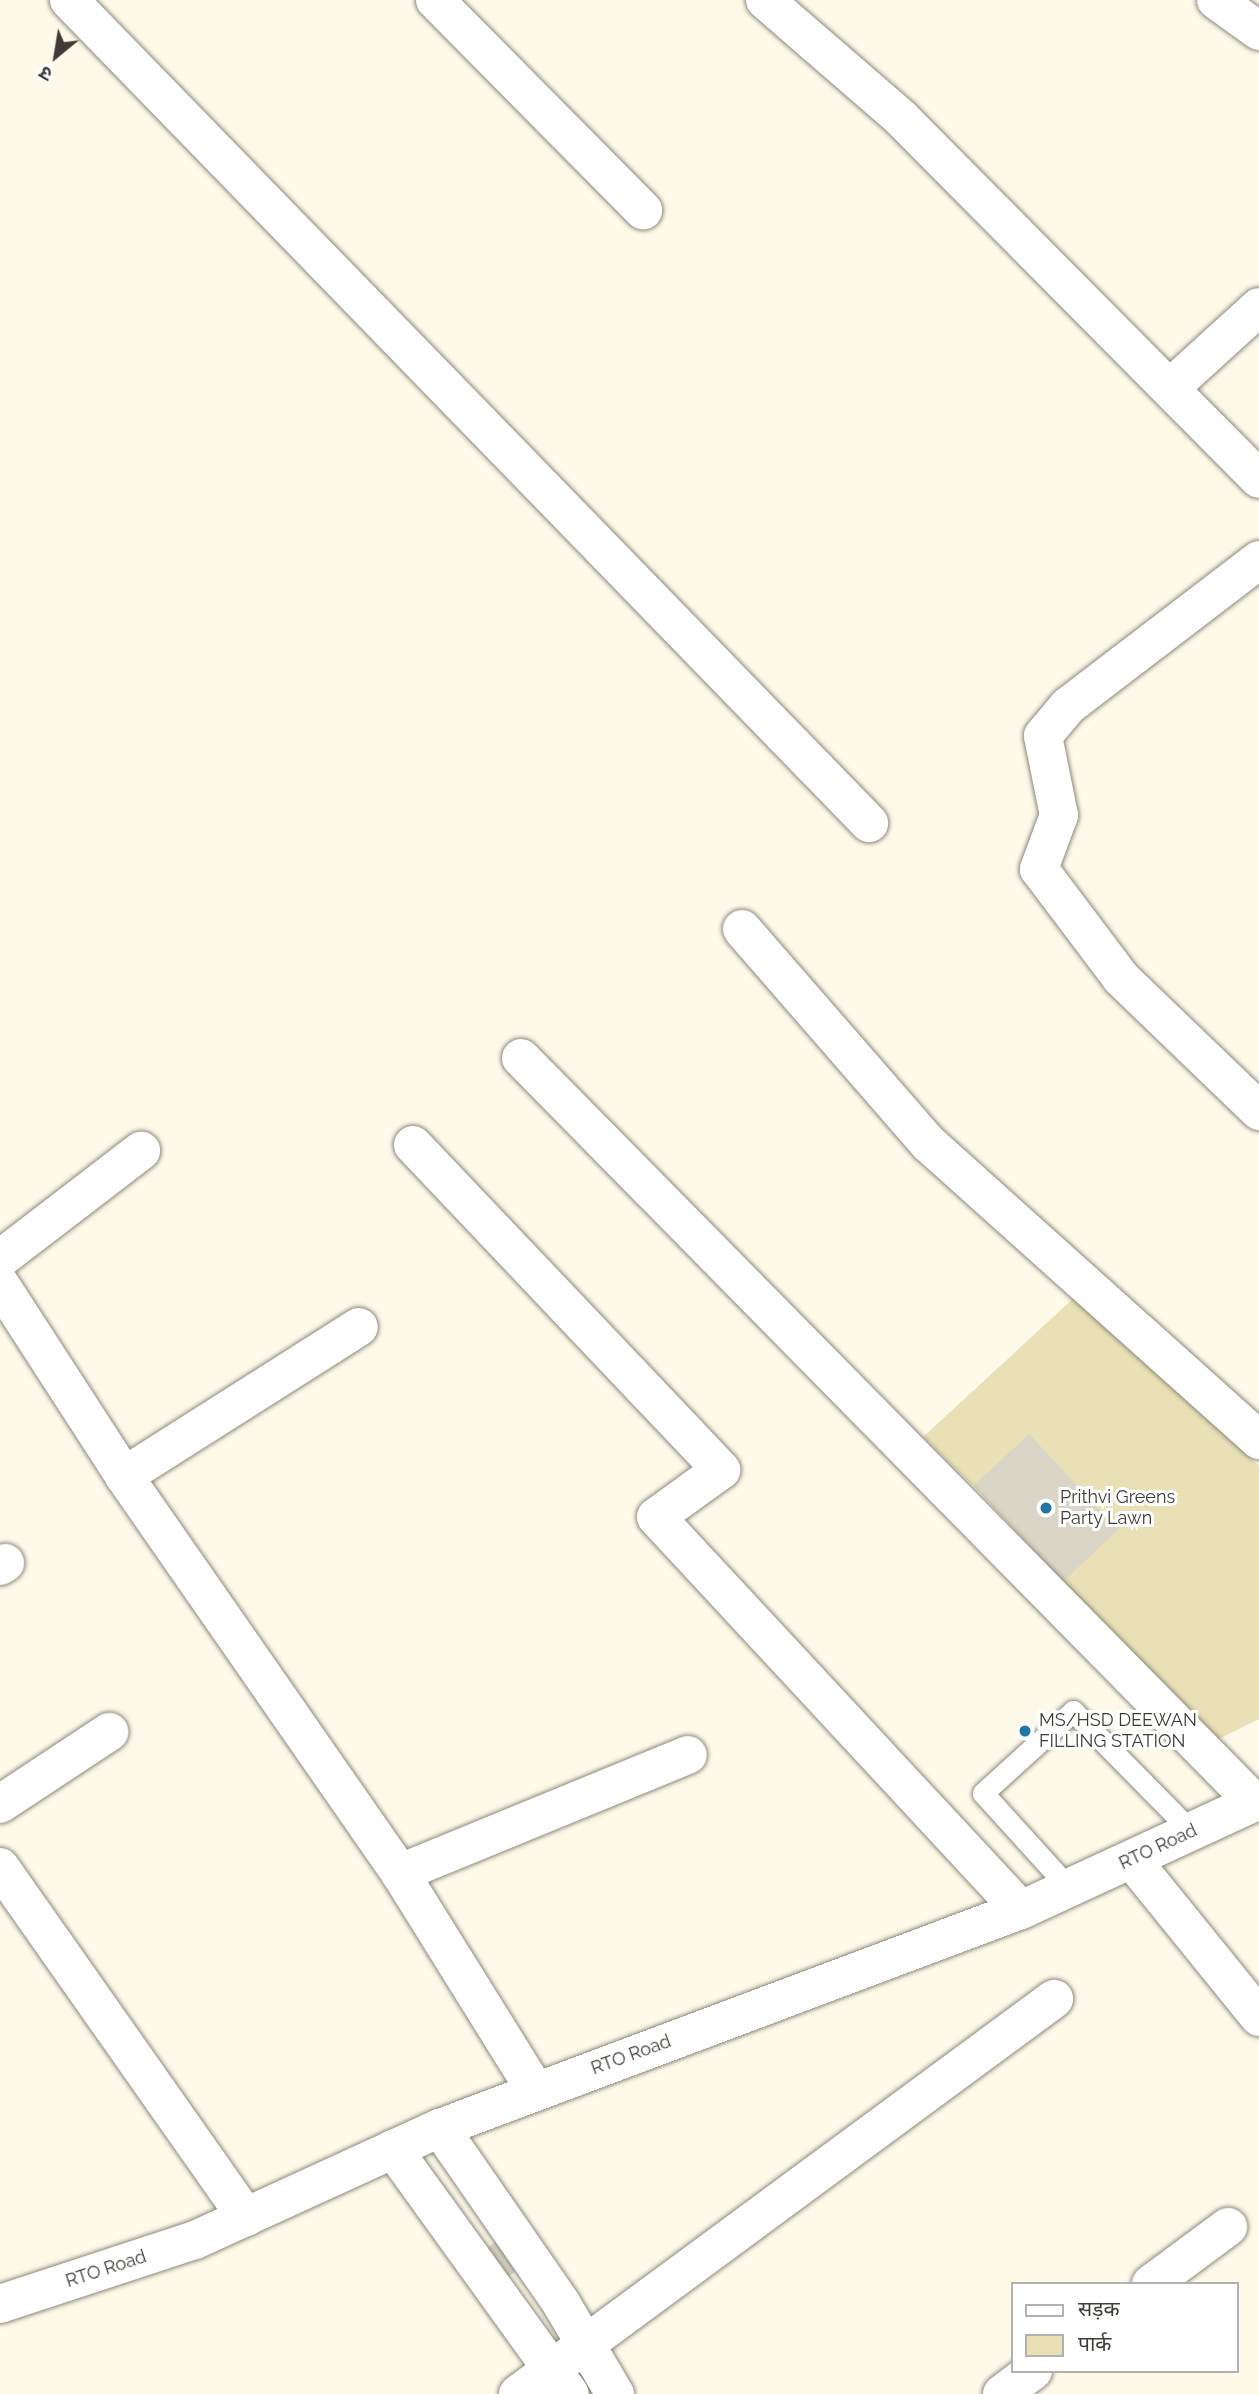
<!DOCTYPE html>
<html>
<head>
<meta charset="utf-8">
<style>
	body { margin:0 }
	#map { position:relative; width:1259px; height:2394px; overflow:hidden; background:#fdfaea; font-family:Raleway,"Noto Sans Devanagari",sans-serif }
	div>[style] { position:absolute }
	.green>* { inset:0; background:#e9e0b6 }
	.building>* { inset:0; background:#d9d6c7; transform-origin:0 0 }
	.roads { filter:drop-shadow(0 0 2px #8c897b) drop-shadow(0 0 2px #8c897b) }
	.service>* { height:21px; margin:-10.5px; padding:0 10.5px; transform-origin:10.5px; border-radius:10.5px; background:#fff }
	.minor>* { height:38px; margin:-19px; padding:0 19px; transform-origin:19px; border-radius:19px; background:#fff }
	.tertiary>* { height:38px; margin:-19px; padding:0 19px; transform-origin:19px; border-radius:19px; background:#fff }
	.dots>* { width:19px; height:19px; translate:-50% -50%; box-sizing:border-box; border:4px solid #fff; border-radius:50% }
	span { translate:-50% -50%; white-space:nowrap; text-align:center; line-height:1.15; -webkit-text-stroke:6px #fff; paint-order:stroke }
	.poi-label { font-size:18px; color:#3d3c36 }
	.left { translate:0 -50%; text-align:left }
	.street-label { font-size:18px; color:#3d3c36 }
	.legend { position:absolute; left:1011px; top:2282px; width:228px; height:91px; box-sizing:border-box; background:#fff; border:2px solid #b1b1af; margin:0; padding:9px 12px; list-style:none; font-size:21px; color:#3d3c36 }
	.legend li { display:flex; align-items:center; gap:14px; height:35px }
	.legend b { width:35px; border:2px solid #b1b1af }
	.north { position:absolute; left:21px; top:21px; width:70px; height:70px; -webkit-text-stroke:5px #fff; paint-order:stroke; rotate:210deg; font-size:19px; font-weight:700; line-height:28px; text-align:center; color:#3d3c36 }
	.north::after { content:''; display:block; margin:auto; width:24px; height:32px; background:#3d3c36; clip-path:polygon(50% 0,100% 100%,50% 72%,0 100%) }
</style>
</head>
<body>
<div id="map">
	<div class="green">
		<i style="clip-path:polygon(1076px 1296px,1259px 1466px,1259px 1719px,1219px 1739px,1063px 1582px,1029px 1435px,974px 1487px,923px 1437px)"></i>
	</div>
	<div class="building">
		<i style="left:1029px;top:1434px;width:131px;height:76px;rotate:47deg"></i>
		<i style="left:506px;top:2234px;width:36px;height:27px;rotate:54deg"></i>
	</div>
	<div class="roads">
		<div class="service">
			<i style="left:1069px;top:1888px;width:128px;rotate:-132.2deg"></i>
			<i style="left:983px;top:1793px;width:122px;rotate:-42.3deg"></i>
			<i style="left:1073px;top:1711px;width:170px;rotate:45.5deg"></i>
		</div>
		<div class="minor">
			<i style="left:69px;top:0;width:1148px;rotate:45.81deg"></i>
			<i style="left:435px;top:0;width:296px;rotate:45.3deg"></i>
			<i style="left:765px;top:0;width:180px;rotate:40.9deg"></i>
			<i style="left:901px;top:118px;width:508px;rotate:45.24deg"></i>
			<i style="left:1216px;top:0;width:53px;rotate:35.8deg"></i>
			<i style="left:1170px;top:388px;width:120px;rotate:-42.3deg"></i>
			<i style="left:1259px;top:560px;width:240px;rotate:142.6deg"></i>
			<i style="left:1068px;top:706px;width:39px;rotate:130deg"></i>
			<i style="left:1043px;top:736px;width:81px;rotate:78.6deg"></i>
			<i style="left:1059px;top:815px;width:58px;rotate:110.3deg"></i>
			<i style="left:1039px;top:869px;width:136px;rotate:53deg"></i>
			<i style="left:1121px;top:978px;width:192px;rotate:43.9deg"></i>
			<i style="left:742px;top:929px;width:284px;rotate:49deg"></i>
			<i style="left:928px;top:1143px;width:445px;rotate:41.9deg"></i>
			<i style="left:521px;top:1058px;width:1044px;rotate:45.43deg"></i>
			<i style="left:413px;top:1145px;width:448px;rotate:46.5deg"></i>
			<i style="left:721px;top:1470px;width:80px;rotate:144.1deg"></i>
			<i style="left:656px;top:1517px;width:536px;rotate:47.12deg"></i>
			<i style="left:0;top:1259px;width:178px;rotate:-37.5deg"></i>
			<i style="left:0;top:1284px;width:229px;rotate:57.1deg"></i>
			<i style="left:124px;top:1476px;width:484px;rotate:55.2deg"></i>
			<i style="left:400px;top:1873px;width:256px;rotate:58.1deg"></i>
			<i style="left:124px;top:1476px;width:278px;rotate:-32.4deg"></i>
			<i style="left:0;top:1566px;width:6px;rotate:-31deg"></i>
			<i style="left:0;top:1804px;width:131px;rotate:-33.4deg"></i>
			<i style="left:1132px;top:1860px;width:202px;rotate:51deg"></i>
			<i style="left:0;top:1867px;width:428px;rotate:54.9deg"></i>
			<i style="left:400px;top:1873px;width:311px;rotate:-22.3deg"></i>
			<i style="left:440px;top:2128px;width:213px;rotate:55.3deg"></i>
			<i style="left:561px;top:2303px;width:106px;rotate:59.3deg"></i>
			<i style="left:393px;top:2149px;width:302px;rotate:54.2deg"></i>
			<i style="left:1151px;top:2284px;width:96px;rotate:-36.5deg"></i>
			<i style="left:518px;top:2394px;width:666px;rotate:-36.39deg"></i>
			<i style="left:1002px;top:2394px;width:39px;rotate:-37deg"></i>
		</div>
		<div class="tertiary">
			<i style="left:0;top:2304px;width:205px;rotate:-18.2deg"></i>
			<i style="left:195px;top:2240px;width:269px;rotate:-24.6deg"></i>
			<i style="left:440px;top:2128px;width:621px;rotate:-20.57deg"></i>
			<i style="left:1021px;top:1910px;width:262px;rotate:-24.8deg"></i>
		</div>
	</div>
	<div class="dots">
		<i style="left:1046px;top:1508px;background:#1e78a7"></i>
		<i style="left:1025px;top:1731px;background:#1e78a7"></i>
	</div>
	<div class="poi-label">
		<span class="left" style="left:1060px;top:1508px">Prithvi Greens<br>Party Lawn</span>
		<span class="left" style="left:1039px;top:1731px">MS/HSD DEEWAN<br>FILLING STATION</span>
	</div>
	<div class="street-label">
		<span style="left:1158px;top:1847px;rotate:-25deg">RTO Road</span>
		<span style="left:631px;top:2055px;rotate:-20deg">RTO Road</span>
		<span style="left:106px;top:2269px;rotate:-18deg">RTO Road</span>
	</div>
	<ul class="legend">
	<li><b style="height:9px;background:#fff"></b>सड़क</li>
	<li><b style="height:19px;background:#e9e0b6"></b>पार्क</li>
	</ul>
	<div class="north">उ</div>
</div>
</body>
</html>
